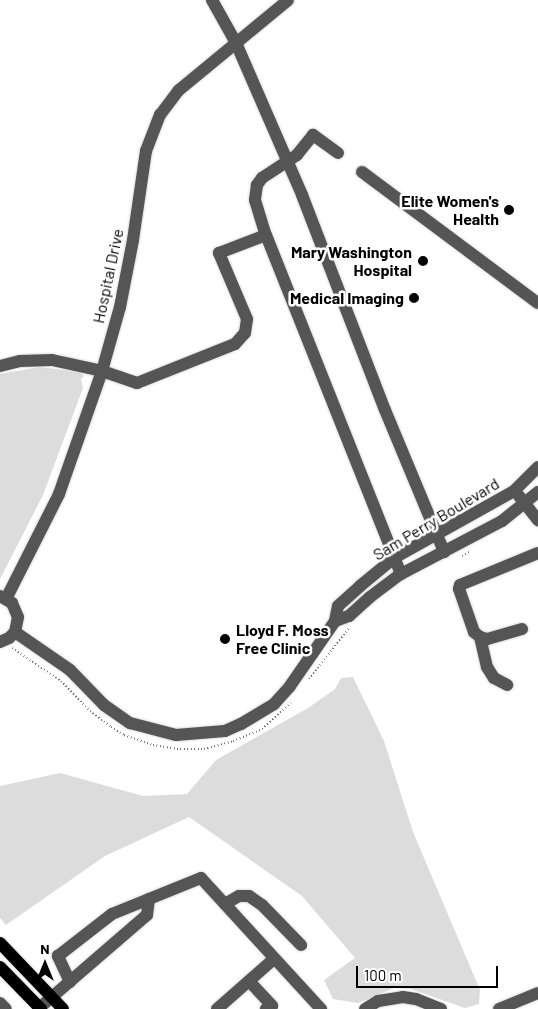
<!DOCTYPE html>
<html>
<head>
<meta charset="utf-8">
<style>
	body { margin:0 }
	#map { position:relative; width:538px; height:1009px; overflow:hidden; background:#fff; font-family:Barlow,sans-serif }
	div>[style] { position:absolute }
	.green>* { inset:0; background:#dcdcdc }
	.path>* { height:2px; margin-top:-1px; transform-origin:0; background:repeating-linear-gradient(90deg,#777 0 1px,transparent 0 3.5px) }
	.roads { filter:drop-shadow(0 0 1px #dbdbdb) drop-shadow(0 0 1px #dbdbdb) }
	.minor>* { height:12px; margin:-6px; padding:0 6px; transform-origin:6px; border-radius:6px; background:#555 }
	.major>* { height:12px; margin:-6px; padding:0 6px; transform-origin:6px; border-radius:6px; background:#000 }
	.dots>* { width:14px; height:14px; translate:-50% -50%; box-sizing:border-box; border:2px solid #fff; border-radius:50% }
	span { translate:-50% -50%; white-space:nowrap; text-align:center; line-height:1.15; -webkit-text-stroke:5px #fff; paint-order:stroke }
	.poi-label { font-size:16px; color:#000; font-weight:700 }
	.right { translate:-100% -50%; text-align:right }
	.left { translate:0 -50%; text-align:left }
	.street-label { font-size:16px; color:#000 }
	.north { position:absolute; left:20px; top:939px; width:50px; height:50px; -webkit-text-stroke:4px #fff; paint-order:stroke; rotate:0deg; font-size:14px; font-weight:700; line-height:20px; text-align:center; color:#000 }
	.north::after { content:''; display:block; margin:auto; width:18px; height:22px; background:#000; clip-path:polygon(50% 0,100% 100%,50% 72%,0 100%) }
	.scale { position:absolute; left:356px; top:966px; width:142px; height:22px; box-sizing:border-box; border:2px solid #000; border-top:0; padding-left:6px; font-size:15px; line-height:18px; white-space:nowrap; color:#000; -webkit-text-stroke:4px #fff; paint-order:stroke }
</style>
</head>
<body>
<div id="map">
	<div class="green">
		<i style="clip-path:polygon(40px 367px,80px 372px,84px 376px,81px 379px,83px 388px,43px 495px,0 579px,0 374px)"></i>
		<i style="clip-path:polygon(353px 677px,384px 741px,413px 832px,480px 990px,479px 1004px,465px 1008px,411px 989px,394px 988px,358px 1003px,333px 999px,324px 980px,355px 958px,302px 896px,189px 817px,105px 856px,6px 925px,0 918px,0 786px,60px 773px,143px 796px,187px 794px,216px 760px,308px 708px,335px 689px,341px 678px)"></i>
	</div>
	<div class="path">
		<i style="left:462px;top:556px;width:10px;rotate:-29deg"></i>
		<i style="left:12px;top:648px;width:59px;rotate:34deg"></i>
		<i style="left:61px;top:681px;width:42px;rotate:46deg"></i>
		<i style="left:90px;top:711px;width:26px;rotate:37deg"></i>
		<i style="left:111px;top:727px;width:15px;rotate:32deg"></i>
		<i style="left:124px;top:735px;width:31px;rotate:19deg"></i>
		<i style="left:153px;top:745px;width:24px;rotate:9deg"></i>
		<i style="left:177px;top:749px;width:27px"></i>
		<i style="left:204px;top:749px;width:30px;rotate:-15deg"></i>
		<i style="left:233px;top:741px;width:31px;rotate:-22deg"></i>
		<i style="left:262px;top:729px;width:39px;rotate:-42deg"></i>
		<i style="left:309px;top:679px;width:65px;rotate:-51.9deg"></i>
	</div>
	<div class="roads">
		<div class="minor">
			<i style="left:212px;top:0;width:49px;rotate:60.8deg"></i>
			<i style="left:236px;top:43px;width:166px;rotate:66.5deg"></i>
			<i style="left:302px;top:195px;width:230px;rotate:68.9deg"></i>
			<i style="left:385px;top:410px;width:154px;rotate:67.4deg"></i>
			<i style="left:338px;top:153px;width:31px;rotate:-144deg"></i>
			<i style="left:313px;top:135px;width:26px;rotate:129deg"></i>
			<i style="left:297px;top:155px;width:42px;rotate:146.7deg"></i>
			<i style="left:262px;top:178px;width:9px;rotate:126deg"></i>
			<i style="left:257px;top:185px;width:15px;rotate:98deg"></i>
			<i style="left:255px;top:200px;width:37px;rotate:73deg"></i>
			<i style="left:266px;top:235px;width:365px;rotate:68.3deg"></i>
			<i style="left:362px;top:172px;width:219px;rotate:36.7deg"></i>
			<i style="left:0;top:366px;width:21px;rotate:-14deg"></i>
			<i style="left:20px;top:361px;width:32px;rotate:-2deg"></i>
			<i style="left:52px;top:360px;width:51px;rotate:12.4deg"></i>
			<i style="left:102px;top:371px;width:37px;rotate:19deg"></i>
			<i style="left:137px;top:383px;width:105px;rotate:-21.7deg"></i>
			<i style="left:235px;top:344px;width:15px;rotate:-48deg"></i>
			<i style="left:245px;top:333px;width:14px;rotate:-82deg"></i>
			<i style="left:247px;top:319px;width:72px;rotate:-113deg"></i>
			<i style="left:219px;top:253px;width:50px;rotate:-21deg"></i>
			<i style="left:519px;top:496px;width:31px;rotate:52deg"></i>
			<i style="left:0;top:596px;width:14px;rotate:30deg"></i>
			<i style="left:12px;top:603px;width:15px;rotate:67deg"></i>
			<i style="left:18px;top:617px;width:15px;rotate:101deg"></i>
			<i style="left:15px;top:632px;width:8px;rotate:135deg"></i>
			<i style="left:9px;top:638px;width:10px;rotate:156deg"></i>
			<i style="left:6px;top:599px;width:118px;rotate:-63.2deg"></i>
			<i style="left:59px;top:494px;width:130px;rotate:-70.7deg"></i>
			<i style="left:102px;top:371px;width:66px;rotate:-74.3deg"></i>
			<i style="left:120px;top:307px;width:68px;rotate:-79deg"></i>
			<i style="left:133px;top:240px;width:90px;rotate:-81.7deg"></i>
			<i style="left:146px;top:151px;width:39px;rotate:-69deg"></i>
			<i style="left:160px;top:115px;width:31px;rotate:-53deg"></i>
			<i style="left:179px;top:90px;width:141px;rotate:-39.5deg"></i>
			<i style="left:335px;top:621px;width:15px;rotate:-20deg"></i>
			<i style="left:349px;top:616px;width:28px;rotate:-42deg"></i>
			<i style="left:370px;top:597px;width:39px;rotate:-37deg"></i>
			<i style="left:401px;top:574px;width:114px;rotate:-27.7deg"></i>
			<i style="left:502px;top:521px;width:46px;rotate:-38.9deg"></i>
			<i style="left:522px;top:629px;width:36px;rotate:164deg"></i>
			<i style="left:487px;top:639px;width:7px;rotate:-164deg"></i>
			<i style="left:480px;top:637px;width:8px;rotate:-140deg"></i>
			<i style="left:474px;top:632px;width:46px;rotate:-109.2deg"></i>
			<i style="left:459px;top:589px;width:4px;rotate:-76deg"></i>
			<i style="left:460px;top:585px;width:84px;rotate:-22.3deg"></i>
			<i style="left:15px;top:632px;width:67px;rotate:34.6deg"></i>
			<i style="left:70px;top:670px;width:49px;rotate:45.8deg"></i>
			<i style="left:104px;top:705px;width:32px;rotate:35deg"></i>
			<i style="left:130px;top:723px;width:48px;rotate:14.6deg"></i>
			<i style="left:176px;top:735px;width:49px;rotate:-4.7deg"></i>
			<i style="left:225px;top:731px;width:17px;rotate:-24deg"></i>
			<i style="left:241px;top:724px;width:39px;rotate:-31deg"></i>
			<i style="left:274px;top:704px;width:24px;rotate:-48deg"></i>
			<i style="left:290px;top:686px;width:79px;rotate:-55.3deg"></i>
			<i style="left:335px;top:621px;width:15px;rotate:-79deg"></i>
			<i style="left:338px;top:606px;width:30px;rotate:-42deg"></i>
			<i style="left:360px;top:586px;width:44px;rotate:-39.5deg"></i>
			<i style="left:394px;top:558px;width:137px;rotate:-29.2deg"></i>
			<i style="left:514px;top:491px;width:34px;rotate:-45deg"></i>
			<i style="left:480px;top:637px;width:31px;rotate:77deg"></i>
			<i style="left:487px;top:667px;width:13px;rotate:58deg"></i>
			<i style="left:494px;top:678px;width:15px;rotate:28deg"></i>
			<i style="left:225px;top:904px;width:16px;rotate:-30deg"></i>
			<i style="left:239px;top:896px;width:10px"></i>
			<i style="left:249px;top:896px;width:16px;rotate:35deg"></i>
			<i style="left:262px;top:905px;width:56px;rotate:45.7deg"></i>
			<i style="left:249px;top:981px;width:34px;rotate:47deg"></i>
			<i style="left:272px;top:1006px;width:7px;rotate:153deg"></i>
			<i style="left:70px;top:982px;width:29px;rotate:-115deg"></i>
			<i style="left:58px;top:956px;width:68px;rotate:-37.9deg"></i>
			<i style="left:112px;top:914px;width:40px;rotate:-22deg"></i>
			<i style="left:0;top:1003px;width:8px;rotate:45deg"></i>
			<i style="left:38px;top:1009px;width:144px;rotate:-40.8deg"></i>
			<i style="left:147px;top:915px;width:16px;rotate:-83deg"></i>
			<i style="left:149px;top:899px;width:56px;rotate:-22deg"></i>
			<i style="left:201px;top:878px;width:178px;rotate:47.5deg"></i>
			<i style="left:217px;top:1009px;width:76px;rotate:-41.3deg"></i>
			<i style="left:365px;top:1009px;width:15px;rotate:-32deg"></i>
			<i style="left:378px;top:1001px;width:25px;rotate:-9deg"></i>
			<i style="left:403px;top:997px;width:13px;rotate:9deg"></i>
			<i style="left:416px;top:999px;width:27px;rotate:22deg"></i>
			<i style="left:499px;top:1009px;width:42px;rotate:-22.3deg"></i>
		</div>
		<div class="major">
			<i style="left:0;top:943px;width:91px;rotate:46.3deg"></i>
			<i style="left:0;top:967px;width:59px;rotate:45.7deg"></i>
		</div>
	</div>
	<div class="dots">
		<i style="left:509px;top:210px;background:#000"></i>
		<i style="left:423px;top:261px;background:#000"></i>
		<i style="left:414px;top:298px;background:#000"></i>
		<i style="left:225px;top:639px;background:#000"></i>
	</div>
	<div class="poi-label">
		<span class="right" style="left:499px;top:210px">Elite Women's<br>Health</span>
		<span class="right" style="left:412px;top:261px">Mary Washington<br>Hospital</span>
		<span class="right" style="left:404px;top:298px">Medical Imaging</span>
		<span class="left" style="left:236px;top:639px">Lloyd F. Moss<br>Free Clinic</span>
	</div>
	<div class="street-label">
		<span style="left:108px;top:276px;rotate:-78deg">Hospital Drive</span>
		<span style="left:436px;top:519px;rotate:-31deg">Sam Perry Boulevard</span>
	</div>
	<div class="north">N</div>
	<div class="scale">100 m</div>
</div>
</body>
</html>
